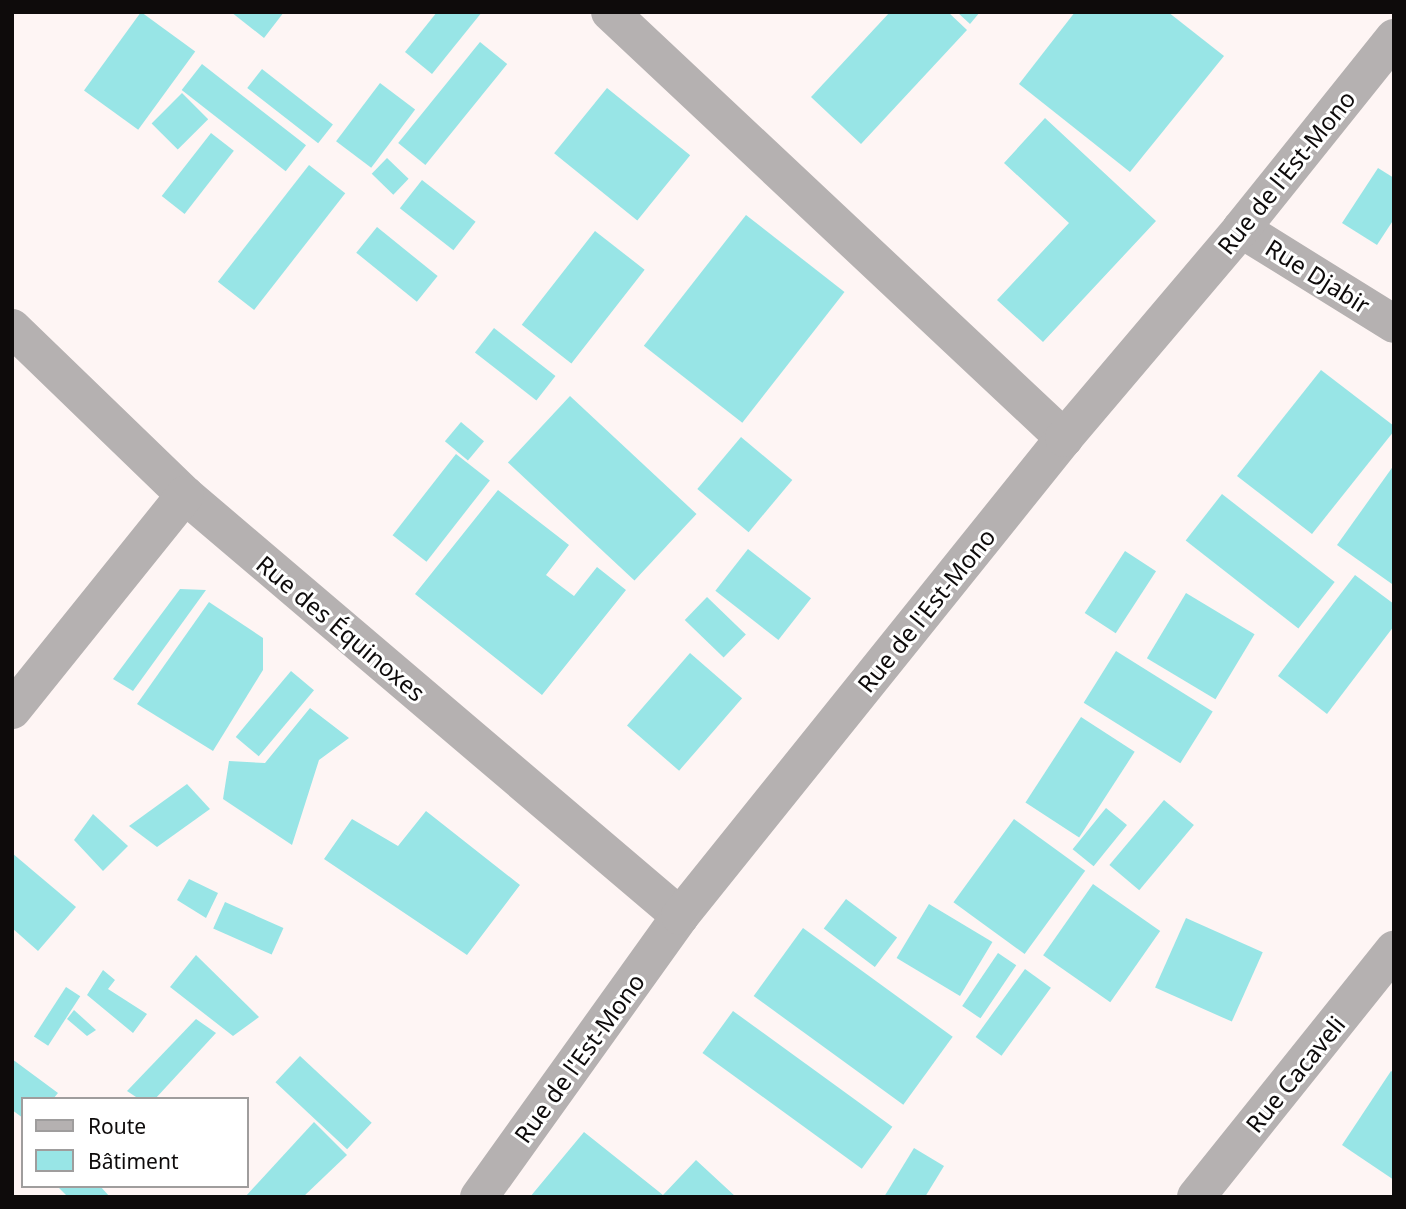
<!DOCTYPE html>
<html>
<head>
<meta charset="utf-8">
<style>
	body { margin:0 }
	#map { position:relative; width:1406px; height:1209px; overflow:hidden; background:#fef5f4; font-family:"Noto Sans",sans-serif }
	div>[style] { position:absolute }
	.building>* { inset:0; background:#98e5e6; transform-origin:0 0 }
	.minor>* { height:38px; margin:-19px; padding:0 19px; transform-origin:19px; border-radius:19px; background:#b5b1b1 }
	span { translate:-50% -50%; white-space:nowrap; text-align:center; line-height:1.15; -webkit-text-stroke:6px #fff; paint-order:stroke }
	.street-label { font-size:24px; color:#0e0b0b }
	.frame { position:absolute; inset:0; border:14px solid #0e0b0b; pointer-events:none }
	.legend { position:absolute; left:21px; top:1097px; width:228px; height:91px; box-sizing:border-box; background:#fff; border:2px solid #9f9d9d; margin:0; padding:9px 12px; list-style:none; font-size:21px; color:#0e0b0b }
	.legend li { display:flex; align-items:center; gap:14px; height:35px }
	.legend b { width:35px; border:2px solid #9f9d9d }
</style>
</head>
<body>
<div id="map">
	<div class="building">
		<i style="left:141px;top:12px;width:67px;height:97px;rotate:36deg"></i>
		<i style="clip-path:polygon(231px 12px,284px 12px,264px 38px)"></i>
		<i style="clip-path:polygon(437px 12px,482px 12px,432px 74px,405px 52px)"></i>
		<i style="clip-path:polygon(890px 12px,948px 12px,967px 30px,861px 144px,811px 97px)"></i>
		<i style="clip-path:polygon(957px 12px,980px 12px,970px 24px)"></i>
		<i style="clip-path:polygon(1075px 12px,1168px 12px,1224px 56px,1130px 172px,1019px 84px)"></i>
		<i style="left:480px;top:42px;width:35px;height:130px;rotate:39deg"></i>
		<i style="left:202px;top:64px;width:132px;height:33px;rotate:38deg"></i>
		<i style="left:262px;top:69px;width:90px;height:24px;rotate:38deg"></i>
		<i style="left:380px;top:83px;width:44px;height:73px;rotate:37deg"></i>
		<i style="left:607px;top:88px;width:107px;height:84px;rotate:39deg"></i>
		<i style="left:182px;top:93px;width:37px;height:43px;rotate:45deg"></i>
		<i style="clip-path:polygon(1045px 118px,1156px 221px,1043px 342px,997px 300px,1069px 223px,1004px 163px)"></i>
		<i style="left:211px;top:133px;width:29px;height:80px;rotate:38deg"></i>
		<i style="left:387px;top:158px;width:30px;height:22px;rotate:44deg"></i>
		<i style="left:309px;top:165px;width:46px;height:148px;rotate:38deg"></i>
		<i style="clip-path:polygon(1378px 168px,1394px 178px,1394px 219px,1377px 245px,1342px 223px)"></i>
		<i style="left:422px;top:180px;width:68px;height:36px;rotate:38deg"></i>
		<i style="left:746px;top:215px;width:125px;height:166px;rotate:38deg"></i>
		<i style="left:377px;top:227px;width:78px;height:33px;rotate:39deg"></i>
		<i style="left:595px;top:231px;width:63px;height:119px;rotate:38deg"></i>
		<i style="left:494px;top:328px;width:78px;height:31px;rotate:38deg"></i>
		<i style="clip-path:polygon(1321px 370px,1394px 426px,1394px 431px,1312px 534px,1237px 476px)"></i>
		<i style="left:570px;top:396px;width:173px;height:91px;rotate:43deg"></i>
		<i style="left:461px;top:422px;width:30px;height:25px;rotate:40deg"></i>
		<i style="left:741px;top:437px;width:67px;height:68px;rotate:40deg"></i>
		<i style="left:456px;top:454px;width:43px;height:103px;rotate:38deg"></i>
		<i style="clip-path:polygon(1394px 465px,1394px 581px,1392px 584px,1337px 545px)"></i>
		<i style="clip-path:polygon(498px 490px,569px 545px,546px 575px,574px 596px,597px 567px,626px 590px,542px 695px,415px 594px)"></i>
		<i style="left:1222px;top:494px;width:143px;height:59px;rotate:38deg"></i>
		<i style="left:748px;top:549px;width:80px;height:53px;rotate:38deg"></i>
		<i style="left:1125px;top:551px;width:37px;height:74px;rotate:33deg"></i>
		<i style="clip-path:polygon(1355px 575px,1394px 604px,1394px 626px,1327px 714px,1278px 676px)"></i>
		<i style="clip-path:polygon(180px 589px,206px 590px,133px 691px,113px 679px)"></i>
		<i style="left:1186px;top:593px;width:80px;height:76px;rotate:31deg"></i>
		<i style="left:707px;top:597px;width:54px;height:32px;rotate:44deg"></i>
		<i style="clip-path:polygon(209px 602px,263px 638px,263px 670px,213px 751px,137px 704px)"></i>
		<i style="left:1116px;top:651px;width:114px;height:61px;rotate:32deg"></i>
		<i style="left:690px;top:653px;width:69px;height:96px;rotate:41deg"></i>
		<i style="left:291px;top:671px;width:30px;height:86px;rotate:40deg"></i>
		<i style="clip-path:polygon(310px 708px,349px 738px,319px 760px,292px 845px,223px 799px,229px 761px,265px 763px)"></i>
		<i style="left:1081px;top:717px;width:64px;height:102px;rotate:33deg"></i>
		<i style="clip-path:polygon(187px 784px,210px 809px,157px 847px,129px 826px)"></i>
		<i style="left:1164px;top:800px;width:39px;height:85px;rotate:40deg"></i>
		<i style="left:1106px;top:808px;width:27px;height:53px;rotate:39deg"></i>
		<i style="clip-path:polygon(426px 811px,520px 885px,467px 955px,324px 859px,352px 819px,398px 846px)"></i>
		<i style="clip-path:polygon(93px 814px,128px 846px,103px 871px,74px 840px)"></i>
		<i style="left:1014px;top:819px;width:88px;height:103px;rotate:36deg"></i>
		<i style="clip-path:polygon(12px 853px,76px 907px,38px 951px,12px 928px)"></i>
		<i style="clip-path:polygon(189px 879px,218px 893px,206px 918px,177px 900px)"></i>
		<i style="left:1093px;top:884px;width:82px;height:87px;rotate:35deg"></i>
		<i style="left:846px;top:899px;width:64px;height:37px;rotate:37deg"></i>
		<i style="left:225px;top:902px;width:64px;height:29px;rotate:24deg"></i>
		<i style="left:929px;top:904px;width:74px;height:63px;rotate:31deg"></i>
		<i style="left:1186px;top:918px;width:84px;height:76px;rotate:24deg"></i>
		<i style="left:803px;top:928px;width:185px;height:84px;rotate:36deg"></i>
		<i style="left:998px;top:953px;width:22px;height:64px;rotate:34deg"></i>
		<i style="clip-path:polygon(196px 955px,259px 1017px,233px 1036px,170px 987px)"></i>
		<i style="left:1025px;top:969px;width:32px;height:84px;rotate:36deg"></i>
		<i style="clip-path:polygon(103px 970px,115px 980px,108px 989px,147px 1014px,133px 1033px,87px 995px)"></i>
		<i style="left:66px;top:987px;width:17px;height:59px;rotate:33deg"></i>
		<i style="clip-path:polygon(74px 1010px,96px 1030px,87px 1036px,67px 1019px)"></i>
		<i style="left:733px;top:1011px;width:197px;height:52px;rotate:36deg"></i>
		<i style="clip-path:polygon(196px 1019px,216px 1033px,155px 1099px,139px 1099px,127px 1091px)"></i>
		<i style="left:300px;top:1056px;width:98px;height:36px;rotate:43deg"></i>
		<i style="clip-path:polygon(12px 1059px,58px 1093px,53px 1099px,23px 1099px,23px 1118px,12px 1110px)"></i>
		<i style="clip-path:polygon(1391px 1071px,1394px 1073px,1394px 1180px,1342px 1145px)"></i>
		<i style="clip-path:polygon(314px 1122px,347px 1155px,303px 1197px,245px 1197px)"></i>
		<i style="clip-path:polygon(584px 1132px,663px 1195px,696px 1160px,736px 1197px,530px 1197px)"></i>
		<i style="clip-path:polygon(914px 1148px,944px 1166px,925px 1197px,884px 1197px)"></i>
		<i style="clip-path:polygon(57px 1186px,100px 1186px,110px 1197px,68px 1197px)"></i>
	</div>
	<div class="minor">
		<i style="left:610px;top:12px;width:623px;rotate:43.18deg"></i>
		<i style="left:1241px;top:229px;width:180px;rotate:31.8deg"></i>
		<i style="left:12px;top:328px;width:240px;rotate:44deg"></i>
		<i style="left:185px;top:495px;width:650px;rotate:40.38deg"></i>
		<i style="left:12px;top:710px;width:276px;rotate:-51.2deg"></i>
		<i style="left:479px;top:1197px;width:345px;rotate:-54.4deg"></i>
		<i style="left:680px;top:916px;width:613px;rotate:-51.22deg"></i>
		<i style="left:1064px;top:438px;width:274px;rotate:-49.7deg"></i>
		<i style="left:1241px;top:229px;width:245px;rotate:-51.3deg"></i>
		<i style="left:1196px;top:1197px;width:317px;rotate:-51.3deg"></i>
	</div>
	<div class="street-label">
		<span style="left:1286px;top:172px;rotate:-51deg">Rue de l'Est-Mono</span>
		<span style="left:1318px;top:276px;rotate:32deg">Rue Djabir</span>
		<span style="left:926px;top:610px;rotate:-51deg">Rue de l'Est-Mono</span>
		<span style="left:341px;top:628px;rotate:40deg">Rue des Équinoxes</span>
		<span style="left:579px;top:1058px;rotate:-54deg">Rue de l'Est-Mono</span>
		<span style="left:1295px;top:1074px;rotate:-51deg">Rue Cacaveli</span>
	</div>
	<div class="frame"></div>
	<ul class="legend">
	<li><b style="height:9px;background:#b5b1b1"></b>Route</li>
	<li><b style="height:19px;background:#98e5e6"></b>Bâtiment</li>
	</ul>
</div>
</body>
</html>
